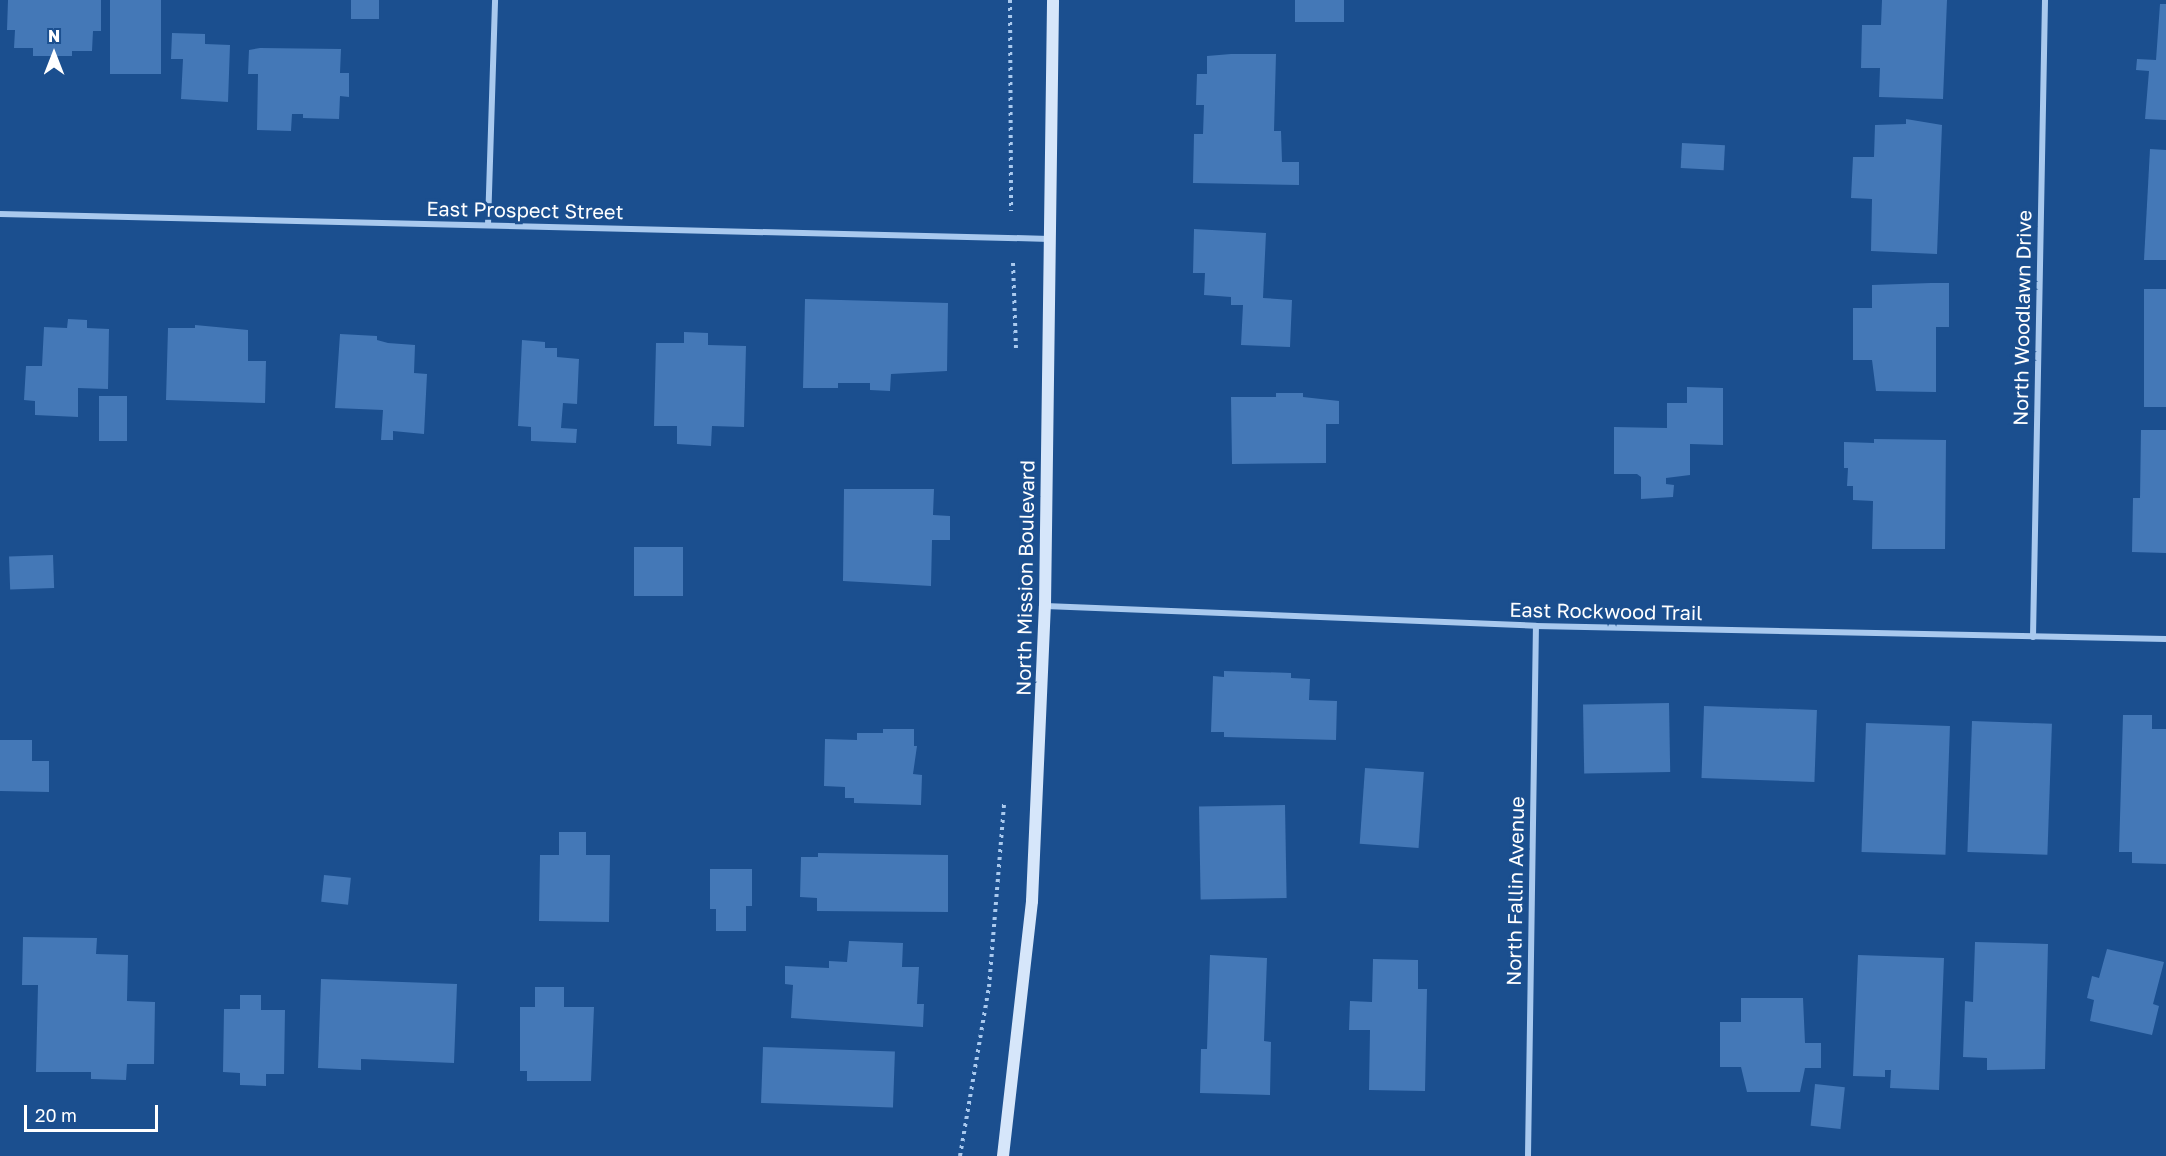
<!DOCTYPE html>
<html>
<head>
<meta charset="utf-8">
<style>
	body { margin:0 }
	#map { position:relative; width:2166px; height:1156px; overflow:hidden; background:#1b4f8f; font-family:"Golos Text",sans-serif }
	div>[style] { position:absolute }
	.building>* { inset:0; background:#4478b7; transform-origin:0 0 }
	.path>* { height:4px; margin-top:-2px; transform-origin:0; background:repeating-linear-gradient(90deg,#a9c9ee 0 3px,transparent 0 7.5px) }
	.street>* { height:6px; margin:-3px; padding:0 3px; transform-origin:3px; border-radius:3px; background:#a9c9ee }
	.secondary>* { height:12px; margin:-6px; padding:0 6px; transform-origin:6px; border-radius:6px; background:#d6e6fa }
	span { translate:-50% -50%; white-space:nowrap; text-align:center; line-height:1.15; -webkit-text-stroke:6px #1b4f8f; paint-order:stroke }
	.street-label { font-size:20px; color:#fff }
	.north { position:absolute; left:24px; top:24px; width:60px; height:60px; -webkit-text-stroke:4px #1b4f8f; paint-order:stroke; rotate:0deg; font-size:16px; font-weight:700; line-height:24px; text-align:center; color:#fff }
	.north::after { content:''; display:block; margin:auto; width:21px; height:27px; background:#fff; clip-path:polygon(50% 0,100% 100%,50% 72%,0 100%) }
	.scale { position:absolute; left:24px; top:1105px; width:134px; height:27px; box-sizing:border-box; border:3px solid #fff; border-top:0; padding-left:8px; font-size:18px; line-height:21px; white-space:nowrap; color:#fff; -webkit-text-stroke:4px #1b4f8f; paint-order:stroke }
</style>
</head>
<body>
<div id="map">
	<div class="building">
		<i style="clip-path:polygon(8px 0,101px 0,101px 31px,93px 31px,92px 51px,72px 51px,72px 56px,33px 56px,33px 48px,14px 48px,15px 30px,7px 30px)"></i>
		<i style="left:110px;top:0;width:51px;height:74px"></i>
		<i style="left:351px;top:0;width:28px;height:19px"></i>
		<i style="left:1295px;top:0;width:49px;height:22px"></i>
		<i style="clip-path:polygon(1882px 0,1947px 0,1943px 99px,1879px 97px,1880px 68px,1861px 68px,1862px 25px,1881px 25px)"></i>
		<i style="clip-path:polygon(2160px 4px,2166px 4px,2166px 120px,2145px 119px,2149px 71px,2136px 70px,2137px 59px,2156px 60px)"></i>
		<i style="clip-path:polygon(172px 33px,205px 34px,205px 44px,230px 45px,228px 102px,181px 99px,183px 59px,171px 59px)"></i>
		<i style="clip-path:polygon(260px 48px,341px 49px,340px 73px,349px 73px,349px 97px,340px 96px,339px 119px,303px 118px,303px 114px,292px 114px,291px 131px,257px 130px,258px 74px,248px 74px,249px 50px)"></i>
		<i style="clip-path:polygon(1231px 54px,1276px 54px,1274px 131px,1281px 131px,1282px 162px,1299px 162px,1299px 185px,1193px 183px,1194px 134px,1203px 134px,1204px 105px,1196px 105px,1197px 74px,1207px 74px,1207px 56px)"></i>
		<i style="clip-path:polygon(1906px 119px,1942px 125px,1937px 254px,1871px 251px,1872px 199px,1851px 198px,1853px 157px,1874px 157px,1875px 125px,1906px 124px)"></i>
		<i style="left:1682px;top:143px;width:43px;height:25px;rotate:3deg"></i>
		<i style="clip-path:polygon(2150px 149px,2166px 150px,2166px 260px,2144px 260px)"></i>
		<i style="clip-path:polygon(1194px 229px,1266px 233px,1263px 298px,1292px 300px,1290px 347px,1241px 345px,1243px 305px,1231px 305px,1231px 297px,1204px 295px,1205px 273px,1193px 273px)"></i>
		<i style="clip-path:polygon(1931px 283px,1949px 283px,1949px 327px,1936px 327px,1936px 392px,1876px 391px,1872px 360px,1853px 360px,1853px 308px,1872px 308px,1872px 285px)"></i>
		<i style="left:2144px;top:289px;width:22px;height:118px"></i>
		<i style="clip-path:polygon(805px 299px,948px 303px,947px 371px,891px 374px,890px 391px,870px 390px,870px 383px,838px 383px,838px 388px,803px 388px)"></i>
		<i style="clip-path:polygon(68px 319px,87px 320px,87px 328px,109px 329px,108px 389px,78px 388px,78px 417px,35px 415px,35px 401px,24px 400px,26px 366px,42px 366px,44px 327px,67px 328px)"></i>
		<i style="clip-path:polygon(195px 325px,248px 330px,248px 361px,266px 361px,265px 403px,166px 400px,168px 328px,195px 328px)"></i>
		<i style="clip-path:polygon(684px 332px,708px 333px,708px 345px,746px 346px,744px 427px,712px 426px,711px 446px,677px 444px,677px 426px,654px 426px,656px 343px,684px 343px)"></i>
		<i style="clip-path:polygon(340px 334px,377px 336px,377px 340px,388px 343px,415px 345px,414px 373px,427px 374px,424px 434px,393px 431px,393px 440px,381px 440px,383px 410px,335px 408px)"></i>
		<i style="clip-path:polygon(522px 340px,545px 342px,545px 348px,557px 348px,557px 357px,579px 359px,577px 404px,563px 403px,561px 428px,577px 429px,576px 443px,531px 441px,531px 427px,518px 426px)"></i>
		<i style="clip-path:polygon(1687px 387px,1723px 388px,1723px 445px,1690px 444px,1690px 475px,1666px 478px,1666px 484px,1674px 485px,1673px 497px,1641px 499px,1641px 477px,1637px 474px,1614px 474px,1614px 427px,1667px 428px,1667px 403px,1687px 403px)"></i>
		<i style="clip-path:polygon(1276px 393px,1303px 393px,1303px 397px,1339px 401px,1339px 424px,1326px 424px,1326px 463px,1232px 464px,1231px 397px,1276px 397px)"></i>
		<i style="left:99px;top:396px;width:28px;height:45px"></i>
		<i style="clip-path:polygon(2141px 430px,2166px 430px,2166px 553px,2132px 552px,2133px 498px,2140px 498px)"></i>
		<i style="clip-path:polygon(1874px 439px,1946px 440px,1945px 549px,1872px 549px,1873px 501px,1853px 500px,1853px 486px,1847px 486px,1848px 468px,1844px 468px,1844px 442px,1874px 443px)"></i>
		<i style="clip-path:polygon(844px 489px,934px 489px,933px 515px,950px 516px,950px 540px,932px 540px,931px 586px,843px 581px)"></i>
		<i style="left:634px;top:547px;width:49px;height:49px"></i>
		<i style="left:53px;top:555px;width:33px;height:44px;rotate:88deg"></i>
		<i style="clip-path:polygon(1224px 671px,1291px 673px,1291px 678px,1310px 679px,1309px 700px,1337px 701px,1336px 740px,1224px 737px,1224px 732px,1211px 732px,1213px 676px,1224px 677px)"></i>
		<i style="left:1669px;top:703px;width:69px;height:86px;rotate:89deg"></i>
		<i style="left:1704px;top:706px;width:113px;height:72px;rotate:2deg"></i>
		<i style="clip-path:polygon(2123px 715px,2152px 715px,2152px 729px,2166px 729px,2166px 864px,2132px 863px,2132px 852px,2119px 852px)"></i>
		<i style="left:1972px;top:721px;width:80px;height:131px;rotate:2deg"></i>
		<i style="left:1866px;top:723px;width:84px;height:129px;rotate:2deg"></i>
		<i style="clip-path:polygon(883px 729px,914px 729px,914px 746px,917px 746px,913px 774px,922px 775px,921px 805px,854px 803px,854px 798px,845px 798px,845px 787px,824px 786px,825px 739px,857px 740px,857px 733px,883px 733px)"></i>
		<i style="clip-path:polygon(0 740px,32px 740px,32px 761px,49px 761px,49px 792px,0 791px)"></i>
		<i style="left:1365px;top:768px;width:59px;height:76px;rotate:4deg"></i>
		<i style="left:1285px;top:805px;width:93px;height:86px;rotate:89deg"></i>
		<i style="clip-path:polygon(559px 832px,586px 832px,586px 855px,610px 855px,609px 922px,539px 921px,540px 855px,559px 855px)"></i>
		<i style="clip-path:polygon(818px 853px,948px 855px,948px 912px,817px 911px,817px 898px,800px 897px,801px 857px,818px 857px)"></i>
		<i style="clip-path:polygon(710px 869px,752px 869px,752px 906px,746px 906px,746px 931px,716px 931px,716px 909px,710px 909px)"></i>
		<i style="left:324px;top:875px;width:27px;height:27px;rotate:6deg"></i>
		<i style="clip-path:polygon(23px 937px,97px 938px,96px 954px,128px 955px,127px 1001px,155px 1002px,154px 1064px,127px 1064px,126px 1080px,91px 1079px,91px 1072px,36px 1072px,38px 985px,22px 985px)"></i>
		<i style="clip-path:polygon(849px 941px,903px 943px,902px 967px,919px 967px,917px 1004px,924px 1004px,923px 1027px,791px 1018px,793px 985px,785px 984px,785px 966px,829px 968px,829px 961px,847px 962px)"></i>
		<i style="clip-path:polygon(1975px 942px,2048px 944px,2045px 1069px,1987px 1070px,1987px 1058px,1963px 1057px,1965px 1001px,1973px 1002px)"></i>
		<i style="clip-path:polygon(2107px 949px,2164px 962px,2153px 1004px,2159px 1006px,2152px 1035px,2090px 1021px,2094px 1000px,2087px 998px,2092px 976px,2099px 978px)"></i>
		<i style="clip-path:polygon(1210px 955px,1267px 958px,1264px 1041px,1271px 1042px,1270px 1095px,1200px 1093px,1201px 1049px,1207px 1049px)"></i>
		<i style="clip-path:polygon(1858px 955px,1944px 958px,1939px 1090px,1890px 1088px,1891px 1070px,1885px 1070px,1885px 1077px,1853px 1076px)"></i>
		<i style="clip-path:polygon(1373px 959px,1418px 960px,1418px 989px,1427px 989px,1425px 1091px,1369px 1090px,1370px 1030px,1349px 1030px,1350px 1001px,1372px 1002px)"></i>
		<i style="clip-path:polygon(321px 979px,457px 984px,454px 1063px,361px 1059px,361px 1070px,318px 1068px)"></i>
		<i style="clip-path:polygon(535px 987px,564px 987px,564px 1007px,594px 1007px,591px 1081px,527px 1081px,527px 1071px,520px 1071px,520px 1007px,535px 1007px)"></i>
		<i style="clip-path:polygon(240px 995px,261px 995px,261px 1010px,285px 1010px,284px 1074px,266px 1074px,266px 1086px,240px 1085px,240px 1073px,223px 1072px,224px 1009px,240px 1009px)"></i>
		<i style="clip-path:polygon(1741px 998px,1803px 998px,1805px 1043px,1821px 1043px,1821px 1068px,1805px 1068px,1800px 1092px,1747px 1092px,1741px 1067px,1720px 1067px,1720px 1022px,1741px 1022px)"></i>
		<i style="left:763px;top:1047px;width:132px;height:56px;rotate:2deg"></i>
		<i style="left:1815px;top:1084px;width:30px;height:42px;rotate:6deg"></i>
	</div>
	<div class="path">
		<i style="left:1010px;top:0;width:211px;rotate:89.7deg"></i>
		<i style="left:1013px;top:263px;width:86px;rotate:88deg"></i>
		<i style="left:960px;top:1156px;width:171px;rotate:-80.3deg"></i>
		<i style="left:989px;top:987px;width:185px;rotate:-85.3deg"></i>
	</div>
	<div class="street">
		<i style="left:0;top:214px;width:1050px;rotate:1.36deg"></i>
		<i style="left:488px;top:225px;width:225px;rotate:-88.2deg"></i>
		<i style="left:1045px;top:606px;width:491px;rotate:2.3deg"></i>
		<i style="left:1536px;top:626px;width:630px;rotate:1.18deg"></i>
		<i style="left:2033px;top:637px;width:637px;rotate:-88.92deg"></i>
		<i style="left:1528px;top:1156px;width:530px;rotate:-89.14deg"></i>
	</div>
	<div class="secondary">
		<i style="left:1003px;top:1156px;width:257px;rotate:-83.5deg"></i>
		<i style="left:1032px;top:901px;width:295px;rotate:-87.5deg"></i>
		<i style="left:1045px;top:606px;width:606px;rotate:-89.24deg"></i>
	</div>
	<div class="street-label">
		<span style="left:525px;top:210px;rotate:1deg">East Prospect Street</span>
		<span style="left:2022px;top:318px;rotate:-89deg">North Woodlawn Drive</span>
		<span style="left:1025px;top:578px;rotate:-89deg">North Mission Boulevard</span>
		<span style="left:1606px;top:611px;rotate:1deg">East Rockwood Trail</span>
		<span style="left:1515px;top:891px;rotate:-89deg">North Fallin Avenue</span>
	</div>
	<div class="north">N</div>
	<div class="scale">20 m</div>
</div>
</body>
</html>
